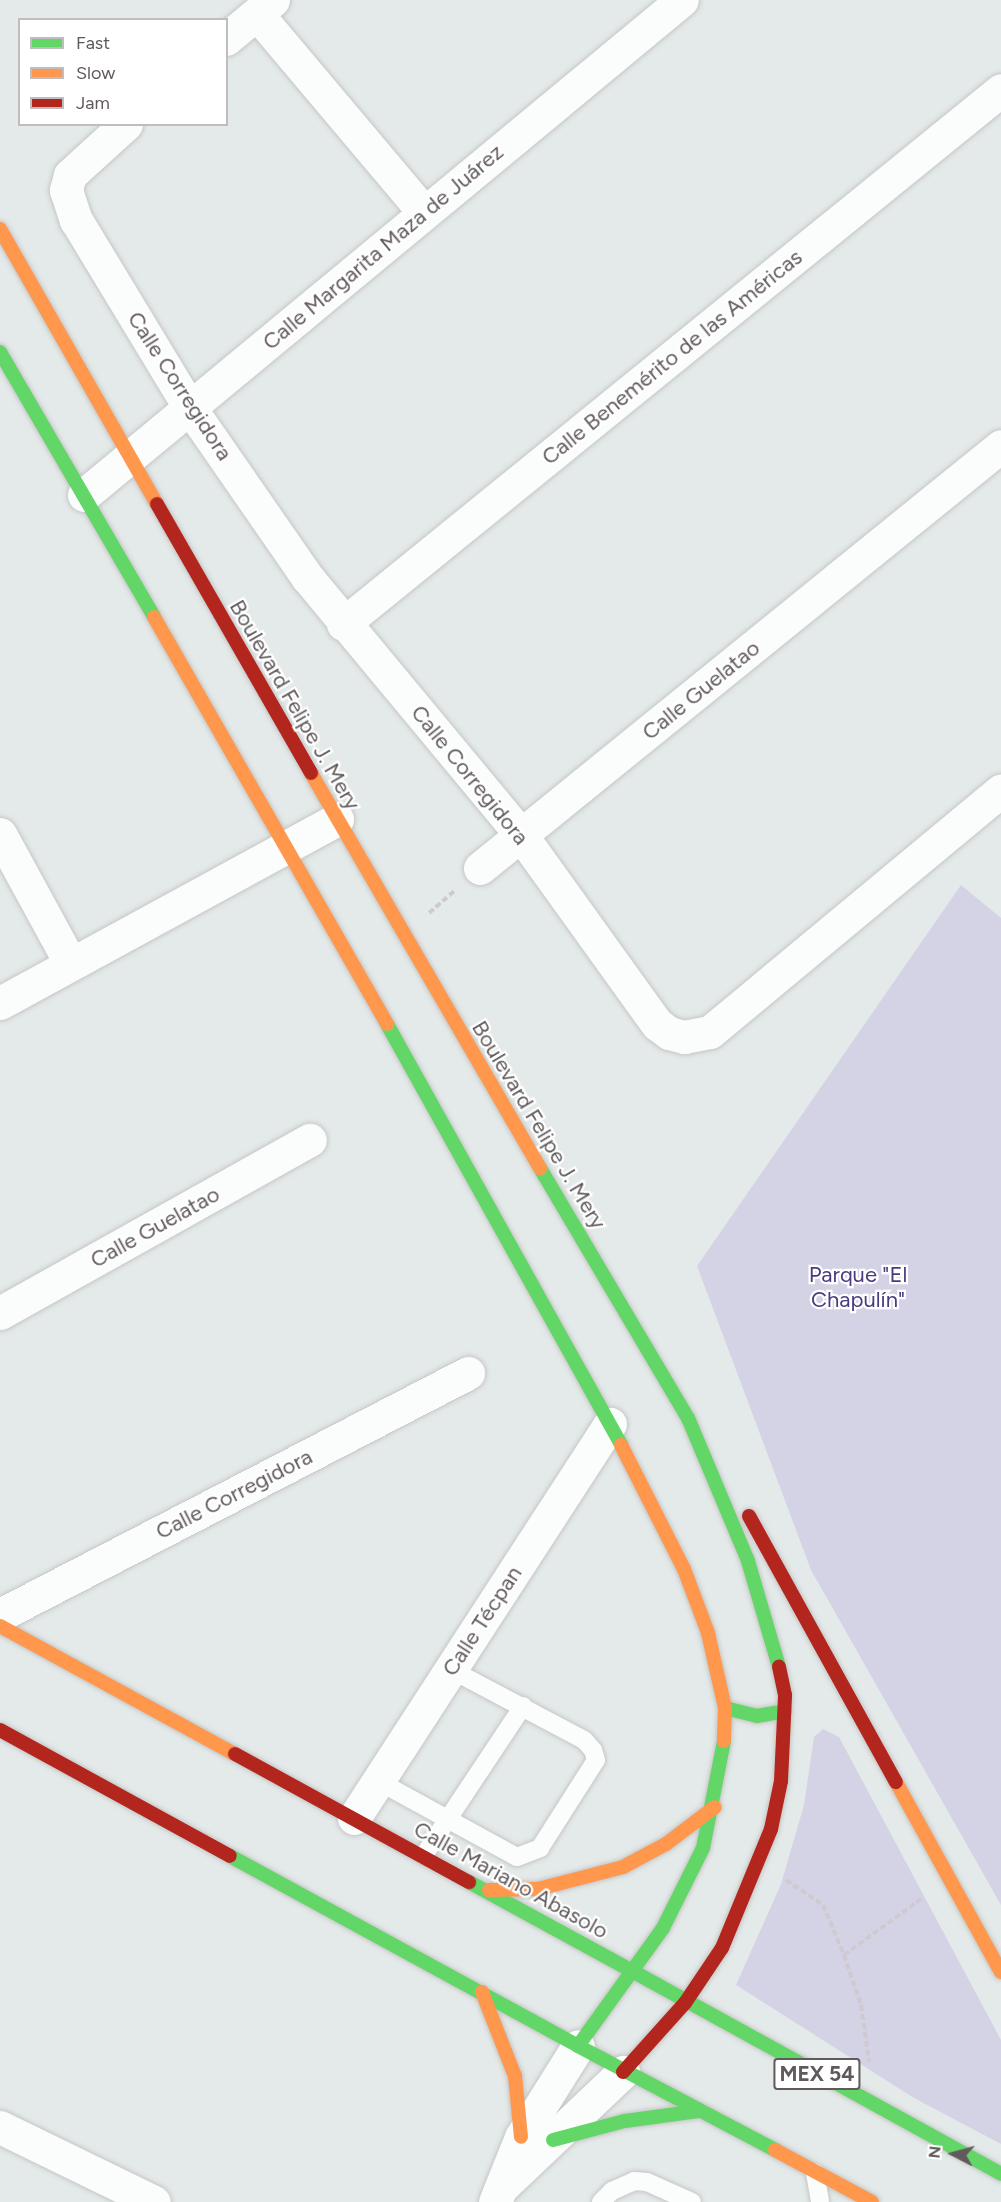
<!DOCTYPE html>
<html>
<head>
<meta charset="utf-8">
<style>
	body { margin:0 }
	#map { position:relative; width:1001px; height:2202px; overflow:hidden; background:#e4eae9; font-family:Figtree,sans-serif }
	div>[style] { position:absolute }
	.green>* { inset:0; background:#d4d3e5 }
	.path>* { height:4px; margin-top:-2px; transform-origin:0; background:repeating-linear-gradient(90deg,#cecacf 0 6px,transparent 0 9px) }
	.roads { filter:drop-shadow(0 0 2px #c6c6c7) drop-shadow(0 0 2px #c6c6c7) }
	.lane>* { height:18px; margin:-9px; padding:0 9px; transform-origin:9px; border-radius:9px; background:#fbfcfc }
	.street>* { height:33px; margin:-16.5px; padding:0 16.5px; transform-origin:16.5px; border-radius:16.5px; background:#fbfcfc }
	.fast>* { height:14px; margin:-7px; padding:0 7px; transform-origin:7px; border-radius:7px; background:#63d668 }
	.slow>* { height:14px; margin:-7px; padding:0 7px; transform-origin:7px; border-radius:7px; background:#ff974d }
	.jam>* { height:14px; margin:-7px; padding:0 7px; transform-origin:7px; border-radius:7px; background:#b3261e }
	span { translate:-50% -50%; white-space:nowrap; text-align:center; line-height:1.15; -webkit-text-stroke:4.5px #fff; paint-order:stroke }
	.shield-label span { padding:2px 4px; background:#fff; border:2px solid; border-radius:4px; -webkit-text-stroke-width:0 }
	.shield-label { font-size:21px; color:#615a5c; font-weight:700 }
	.street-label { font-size:22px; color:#615a5c }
	.park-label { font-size:22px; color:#4a3b80 }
	.legend { position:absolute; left:18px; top:18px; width:210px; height:108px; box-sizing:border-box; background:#fff; border:2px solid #c0bdbe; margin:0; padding:8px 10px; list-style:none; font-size:18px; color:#615a5c }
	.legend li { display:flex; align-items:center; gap:12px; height:30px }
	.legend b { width:30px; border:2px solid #c0bdbe }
	.north { position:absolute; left:923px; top:2124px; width:60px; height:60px; -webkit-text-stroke:4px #fff; paint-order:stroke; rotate:276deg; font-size:16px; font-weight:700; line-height:24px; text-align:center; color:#615a5c }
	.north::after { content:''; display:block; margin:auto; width:21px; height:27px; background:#615a5c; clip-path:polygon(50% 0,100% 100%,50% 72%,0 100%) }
</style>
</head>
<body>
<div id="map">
	<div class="green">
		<i style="clip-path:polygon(961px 885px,1001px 918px,1001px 1905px,811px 1570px,697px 1266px)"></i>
		<i style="clip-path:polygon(823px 1729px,839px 1737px,1001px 2040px,1001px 2144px,914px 2098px,736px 1985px,781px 1884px,804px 1805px,814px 1737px)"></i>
	</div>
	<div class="path">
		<i style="left:429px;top:913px;width:35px;rotate:-41deg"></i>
		<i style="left:786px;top:1880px;width:45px;rotate:34deg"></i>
		<i style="left:823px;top:1905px;width:54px;rotate:67.2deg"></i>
		<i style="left:844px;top:1955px;width:95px;rotate:-36deg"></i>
		<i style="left:844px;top:1955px;width:53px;rotate:71.2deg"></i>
		<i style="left:861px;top:2005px;width:57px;rotate:81.9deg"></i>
	</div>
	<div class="roads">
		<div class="lane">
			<i style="left:378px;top:1781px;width:158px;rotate:28.7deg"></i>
			<i style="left:517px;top:1857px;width:25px;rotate:-21deg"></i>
			<i style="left:540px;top:1848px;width:104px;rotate:-57.5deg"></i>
			<i style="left:596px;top:1760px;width:10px;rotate:-107deg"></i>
			<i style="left:593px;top:1750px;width:13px;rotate:-132deg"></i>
			<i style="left:584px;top:1740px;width:152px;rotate:-152.1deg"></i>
			<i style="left:424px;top:1855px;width:179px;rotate:-56.4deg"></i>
			<i style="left:815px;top:2173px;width:29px;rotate:80deg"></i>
			<i style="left:601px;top:2202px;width:16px;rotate:-45deg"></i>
			<i style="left:612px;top:2191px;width:24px;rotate:-24deg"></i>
			<i style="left:634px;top:2181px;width:13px;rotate:4deg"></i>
			<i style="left:647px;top:2182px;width:49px;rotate:24deg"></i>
		</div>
		<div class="street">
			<i style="left:257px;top:14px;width:259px;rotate:49.9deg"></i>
			<i style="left:226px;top:39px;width:61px;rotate:-39.7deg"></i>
			<i style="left:126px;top:124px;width:76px;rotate:137.7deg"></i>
			<i style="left:70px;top:175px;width:16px;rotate:105deg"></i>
			<i style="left:66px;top:190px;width:32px;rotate:72deg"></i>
			<i style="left:76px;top:220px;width:220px;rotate:58.8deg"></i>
			<i style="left:190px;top:408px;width:206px;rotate:55.3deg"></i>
			<i style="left:307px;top:577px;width:335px;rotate:50.3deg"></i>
			<i style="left:521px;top:835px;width:233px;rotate:54.3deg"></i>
			<i style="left:657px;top:1024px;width:15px;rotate:37deg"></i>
			<i style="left:669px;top:1033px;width:16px;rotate:15deg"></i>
			<i style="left:684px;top:1037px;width:26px;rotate:-11deg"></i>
			<i style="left:710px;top:1032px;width:378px;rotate:-39.7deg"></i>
			<i style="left:84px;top:495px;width:776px;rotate:-39.62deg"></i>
			<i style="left:343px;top:624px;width:847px;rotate:-39.06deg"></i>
			<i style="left:0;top:834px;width:148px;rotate:61.4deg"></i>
			<i style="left:480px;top:868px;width:670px;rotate:-39.01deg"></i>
			<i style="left:0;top:1003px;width:384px;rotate:-28.6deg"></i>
			<i style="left:0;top:1313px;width:355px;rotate:-29.2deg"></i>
			<i style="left:0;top:1615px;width:527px;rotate:-27.34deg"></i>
			<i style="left:354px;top:1818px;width:470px;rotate:-57deg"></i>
			<i style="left:0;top:2127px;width:171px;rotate:26deg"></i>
			<i style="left:505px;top:2184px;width:163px;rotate:-43.5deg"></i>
			<i style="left:495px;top:2202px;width:70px;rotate:-68.2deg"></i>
			<i style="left:521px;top:2137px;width:107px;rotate:-57.9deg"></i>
		</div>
		<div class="fast">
			<i style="left:0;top:352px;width:306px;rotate:59.8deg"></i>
			<i style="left:387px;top:1024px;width:482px;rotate:60.9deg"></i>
			<i style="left:540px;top:1168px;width:291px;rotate:59.4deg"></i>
			<i style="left:688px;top:1418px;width:155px;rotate:67.2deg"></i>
			<i style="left:748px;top:1561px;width:110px;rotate:73.7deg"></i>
			<i style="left:725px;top:1708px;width:33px;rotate:14deg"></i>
			<i style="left:757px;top:1716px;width:28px;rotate:-10deg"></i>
			<i style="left:724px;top:1741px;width:109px;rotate:101.1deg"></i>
			<i style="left:703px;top:1848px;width:89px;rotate:116.6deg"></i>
			<i style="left:663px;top:1928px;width:145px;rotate:125.8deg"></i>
			<i style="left:578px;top:2046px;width:223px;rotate:27.8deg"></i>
			<i style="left:230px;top:1856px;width:396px;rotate:28.6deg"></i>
			<i style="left:469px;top:1882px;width:188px;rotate:28.6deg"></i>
			<i style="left:634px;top:1972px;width:419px;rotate:28.8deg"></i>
			<i style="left:553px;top:2140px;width:74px;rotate:-14.8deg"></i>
			<i style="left:625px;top:2121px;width:74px;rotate:-7.8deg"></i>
		</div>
		<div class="slow">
			<i style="left:0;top:229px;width:317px;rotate:60.3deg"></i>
			<i style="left:154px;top:617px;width:469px;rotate:60.2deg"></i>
			<i style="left:311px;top:773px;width:457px;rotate:59.9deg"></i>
			<i style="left:621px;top:1445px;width:139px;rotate:63.1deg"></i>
			<i style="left:684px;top:1569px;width:68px;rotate:69.4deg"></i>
			<i style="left:708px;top:1633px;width:77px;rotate:77.2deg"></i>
			<i style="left:725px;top:1708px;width:33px;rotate:92deg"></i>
			<i style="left:0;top:1626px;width:268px;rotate:28.6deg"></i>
			<i style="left:896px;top:1782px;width:217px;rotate:61.1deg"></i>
			<i style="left:489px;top:1890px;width:49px;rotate:-1.2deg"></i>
			<i style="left:538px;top:1889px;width:88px;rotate:-14.5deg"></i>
			<i style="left:623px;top:1867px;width:49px;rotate:-28.1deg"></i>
			<i style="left:666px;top:1844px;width:61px;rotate:-37.1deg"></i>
			<i style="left:482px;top:1992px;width:90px;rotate:68.6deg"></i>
			<i style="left:515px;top:2076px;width:61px;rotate:84.4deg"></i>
			<i style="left:775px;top:2150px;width:110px;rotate:28.2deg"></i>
		</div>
		<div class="jam">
			<i style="left:157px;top:504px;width:310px;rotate:60.2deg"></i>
			<i style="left:749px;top:1516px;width:304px;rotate:61.1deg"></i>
			<i style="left:0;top:1730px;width:262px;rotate:28.7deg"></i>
			<i style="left:235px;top:1754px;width:267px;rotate:28.7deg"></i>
			<i style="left:623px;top:2072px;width:93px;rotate:-48.1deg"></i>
			<i style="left:685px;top:2003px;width:66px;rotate:-56.1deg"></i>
			<i style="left:722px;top:1948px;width:129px;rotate:-67.6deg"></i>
			<i style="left:771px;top:1829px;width:49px;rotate:-78.2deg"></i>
			<i style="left:781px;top:1781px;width:86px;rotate:-87.3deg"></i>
			<i style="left:785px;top:1695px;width:29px;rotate:-102deg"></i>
		</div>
	</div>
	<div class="shield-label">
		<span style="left:817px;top:2074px">MEX 54</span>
	</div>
	<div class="street-label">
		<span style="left:383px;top:247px;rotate:-40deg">Calle Margarita Maza de Juárez</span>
		<span style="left:672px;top:357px;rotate:-39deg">Calle Benemérito de las Américas</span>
		<span style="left:180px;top:386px;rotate:57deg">Calle Corregidora</span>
		<span style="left:701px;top:690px;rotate:-39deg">Calle Guelatao</span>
		<span style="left:295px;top:705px;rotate:60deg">Boulevard Felipe J. Mery</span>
		<span style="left:470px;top:775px;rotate:51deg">Calle Corregidora</span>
		<span style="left:539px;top:1125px;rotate:59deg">Boulevard Felipe J. Mery</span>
		<span style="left:155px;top:1227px;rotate:-29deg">Calle Guelatao</span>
		<span style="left:234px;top:1494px;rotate:-27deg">Calle Corregidora</span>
		<span style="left:482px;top:1621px;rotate:-57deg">Calle Técpan</span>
		<span style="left:511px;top:1880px;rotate:29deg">Calle Mariano Abasolo</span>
	</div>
	<div class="park-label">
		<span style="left:858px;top:1287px">Parque "El<br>Chapulín"</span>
	</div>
	<ul class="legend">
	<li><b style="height:8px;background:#63d668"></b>Fast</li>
	<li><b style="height:8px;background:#ff974d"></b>Slow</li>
	<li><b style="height:8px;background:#b3261e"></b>Jam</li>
	</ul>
	<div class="north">N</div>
</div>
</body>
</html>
